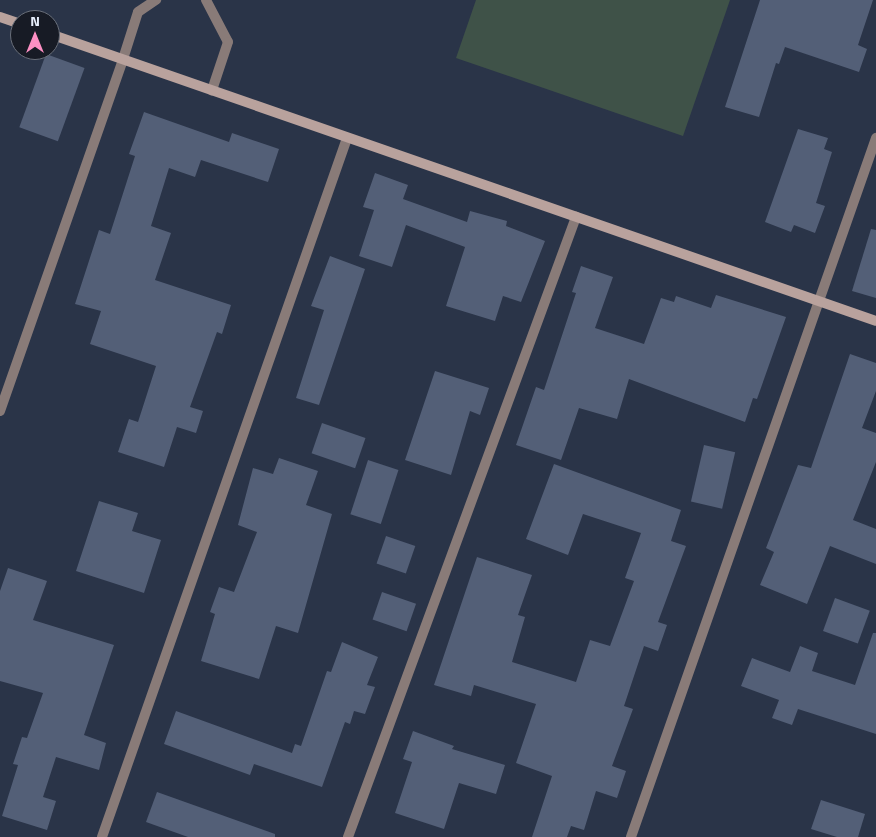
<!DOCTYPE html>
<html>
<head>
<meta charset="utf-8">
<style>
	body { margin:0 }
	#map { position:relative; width:876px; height:837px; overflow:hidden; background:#2a3448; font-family:"Titillium Web",sans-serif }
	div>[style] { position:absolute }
	.green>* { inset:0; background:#3f5248 }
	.building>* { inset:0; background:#535f77; transform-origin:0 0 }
	.lane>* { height:10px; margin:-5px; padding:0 5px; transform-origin:5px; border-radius:5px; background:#897b78 }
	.street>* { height:10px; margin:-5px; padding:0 5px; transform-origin:5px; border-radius:5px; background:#897b78 }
	.secondary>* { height:10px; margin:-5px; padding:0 5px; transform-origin:5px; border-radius:5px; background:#b9a29d }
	span { translate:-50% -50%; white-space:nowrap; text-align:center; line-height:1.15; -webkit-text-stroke:4px #171b25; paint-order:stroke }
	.north { position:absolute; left:10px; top:10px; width:50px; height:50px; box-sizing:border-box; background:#171b25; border:1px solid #696f7a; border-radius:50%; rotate:0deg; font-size:14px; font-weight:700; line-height:20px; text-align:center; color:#e5ecf9 }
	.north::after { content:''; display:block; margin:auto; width:18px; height:22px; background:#fc8fc3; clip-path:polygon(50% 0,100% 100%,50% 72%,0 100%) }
</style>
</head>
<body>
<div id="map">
	<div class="green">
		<i style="clip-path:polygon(476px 0,730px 0,683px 136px,456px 58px)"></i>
	</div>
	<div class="building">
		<i style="clip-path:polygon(760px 0,873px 0,858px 45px,867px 49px,859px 72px,785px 47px,779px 64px,776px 63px,759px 117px,725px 107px)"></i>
		<i style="left:46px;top:54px;width:41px;height:78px;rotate:20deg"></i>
		<i style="clip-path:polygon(144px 112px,229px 142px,232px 133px,279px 149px,268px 182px,201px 160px,195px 177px,169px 168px,151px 226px,171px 233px,155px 280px,231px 305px,222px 334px,217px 332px,190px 407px,203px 411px,196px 433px,177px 427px,164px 467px,118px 452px,129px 419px,138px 422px,156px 366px,90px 344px,101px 311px,75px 304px,99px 230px,110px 234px,135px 156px,129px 154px)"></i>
		<i style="clip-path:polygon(798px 129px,828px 138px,824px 149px,832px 152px,816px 203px,825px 206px,815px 233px,794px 225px,791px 232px,765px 222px)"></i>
		<i style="clip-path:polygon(375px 173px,408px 185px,403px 199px,467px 222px,470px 211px,507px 221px,506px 226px,545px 241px,521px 302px,503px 296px,495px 321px,446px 306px,465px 247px,406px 225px,392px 267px,359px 256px,374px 210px,363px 207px)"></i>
		<i style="clip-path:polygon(871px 229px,876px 230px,876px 298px,852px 291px)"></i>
		<i style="clip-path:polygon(330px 256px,365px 269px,319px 405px,296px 398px,324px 310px,311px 306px)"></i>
		<i style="clip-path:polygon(581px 266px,613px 277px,595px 328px,644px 344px,661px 298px,674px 302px,676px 296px,711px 308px,716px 295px,786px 317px,757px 399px,753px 398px,745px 422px,629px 379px,617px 419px,579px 408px,561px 460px,516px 445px,536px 387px,544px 390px,576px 293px,572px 292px)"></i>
		<i style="clip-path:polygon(850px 354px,876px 363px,876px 391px,862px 428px,876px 433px,876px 462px,853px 520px,876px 529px,876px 564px,830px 546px,807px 604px,760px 585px,774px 552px,766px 548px,798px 465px,811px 468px)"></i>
		<i style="clip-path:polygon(435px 371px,489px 388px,480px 415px,470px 411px,451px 475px,405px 460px)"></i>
		<i style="left:322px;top:423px;width:46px;height:32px;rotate:19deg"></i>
		<i style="left:704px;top:445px;width:32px;height:58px;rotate:13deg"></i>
		<i style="clip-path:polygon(279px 458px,318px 471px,306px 505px,332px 514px,298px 633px,276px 626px,259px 679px,201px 661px,215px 614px,210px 612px,219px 587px,234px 592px,257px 532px,238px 525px,253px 468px,273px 474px)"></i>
		<i style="left:368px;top:460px;width:32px;height:57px;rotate:18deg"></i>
		<i style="clip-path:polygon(554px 464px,681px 510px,671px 541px,686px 546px,658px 622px,667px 625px,658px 651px,644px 646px,624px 706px,633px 709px,612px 766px,626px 771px,617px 798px,596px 791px,584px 830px,571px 826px,567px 837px,532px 837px,552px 776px,516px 763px,536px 704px,474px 685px,471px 696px,434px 685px,477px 557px,532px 575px,518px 615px,525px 617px,512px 662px,576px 682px,590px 640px,610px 646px,634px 581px,625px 578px,641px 533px,583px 514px,568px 555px,526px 539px)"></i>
		<i style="clip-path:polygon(99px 501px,138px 513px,132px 531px,161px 540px,144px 593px,76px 571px)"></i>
		<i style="left:386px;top:536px;width:31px;height:29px;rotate:19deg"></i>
		<i style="clip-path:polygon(8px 568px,47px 581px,33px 620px,114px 645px,84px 735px,106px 743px,99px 770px,56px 757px,43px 797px,56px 801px,47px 830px,2px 816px,18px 765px,13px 764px,22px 737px,27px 738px,43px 693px,0 681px,0 591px)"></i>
		<i style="left:382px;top:592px;width:36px;height:29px;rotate:19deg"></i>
		<i style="left:835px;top:598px;width:37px;height:35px;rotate:20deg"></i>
		<i style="clip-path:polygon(873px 633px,876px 633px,876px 734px,798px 709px,792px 725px,772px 718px,779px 700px,741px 686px,752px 658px,790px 672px,800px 646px,818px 653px,812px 671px,855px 685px)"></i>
		<i style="clip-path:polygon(342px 642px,378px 657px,367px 685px,375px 687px,365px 714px,354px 711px,350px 724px,345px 722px,322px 787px,254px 764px,250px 775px,164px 744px,176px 711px,292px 753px,295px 744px,301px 746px,327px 671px,331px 672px)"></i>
		<i style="clip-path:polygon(413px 731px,454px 746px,452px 749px,505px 765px,496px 794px,459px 783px,444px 829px,395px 813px,412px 762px,403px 759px)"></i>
		<i style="clip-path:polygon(157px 792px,275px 834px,275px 837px,188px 837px,146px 822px)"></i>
		<i style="clip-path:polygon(821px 800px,865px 814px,858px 837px,837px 837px,811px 829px)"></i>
	</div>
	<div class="lane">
		<i style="left:206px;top:0;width:47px;rotate:62.4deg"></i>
		<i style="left:228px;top:42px;width:51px;rotate:108.4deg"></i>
		<i style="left:123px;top:59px;width:49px;rotate:-72.3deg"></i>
		<i style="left:138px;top:12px;width:22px;rotate:-34deg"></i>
	</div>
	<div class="street">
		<i style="left:0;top:411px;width:373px;rotate:-70.7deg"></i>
		<i style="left:102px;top:837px;width:741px;rotate:-70.68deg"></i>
		<i style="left:348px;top:837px;width:661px;rotate:-69.81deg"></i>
		<i style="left:631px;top:837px;width:741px;rotate:-70.68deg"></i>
	</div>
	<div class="secondary">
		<i style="left:0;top:17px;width:21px;rotate:19deg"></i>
		<i style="left:50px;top:34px;width:874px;rotate:19.16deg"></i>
	</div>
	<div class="north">N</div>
</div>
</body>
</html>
